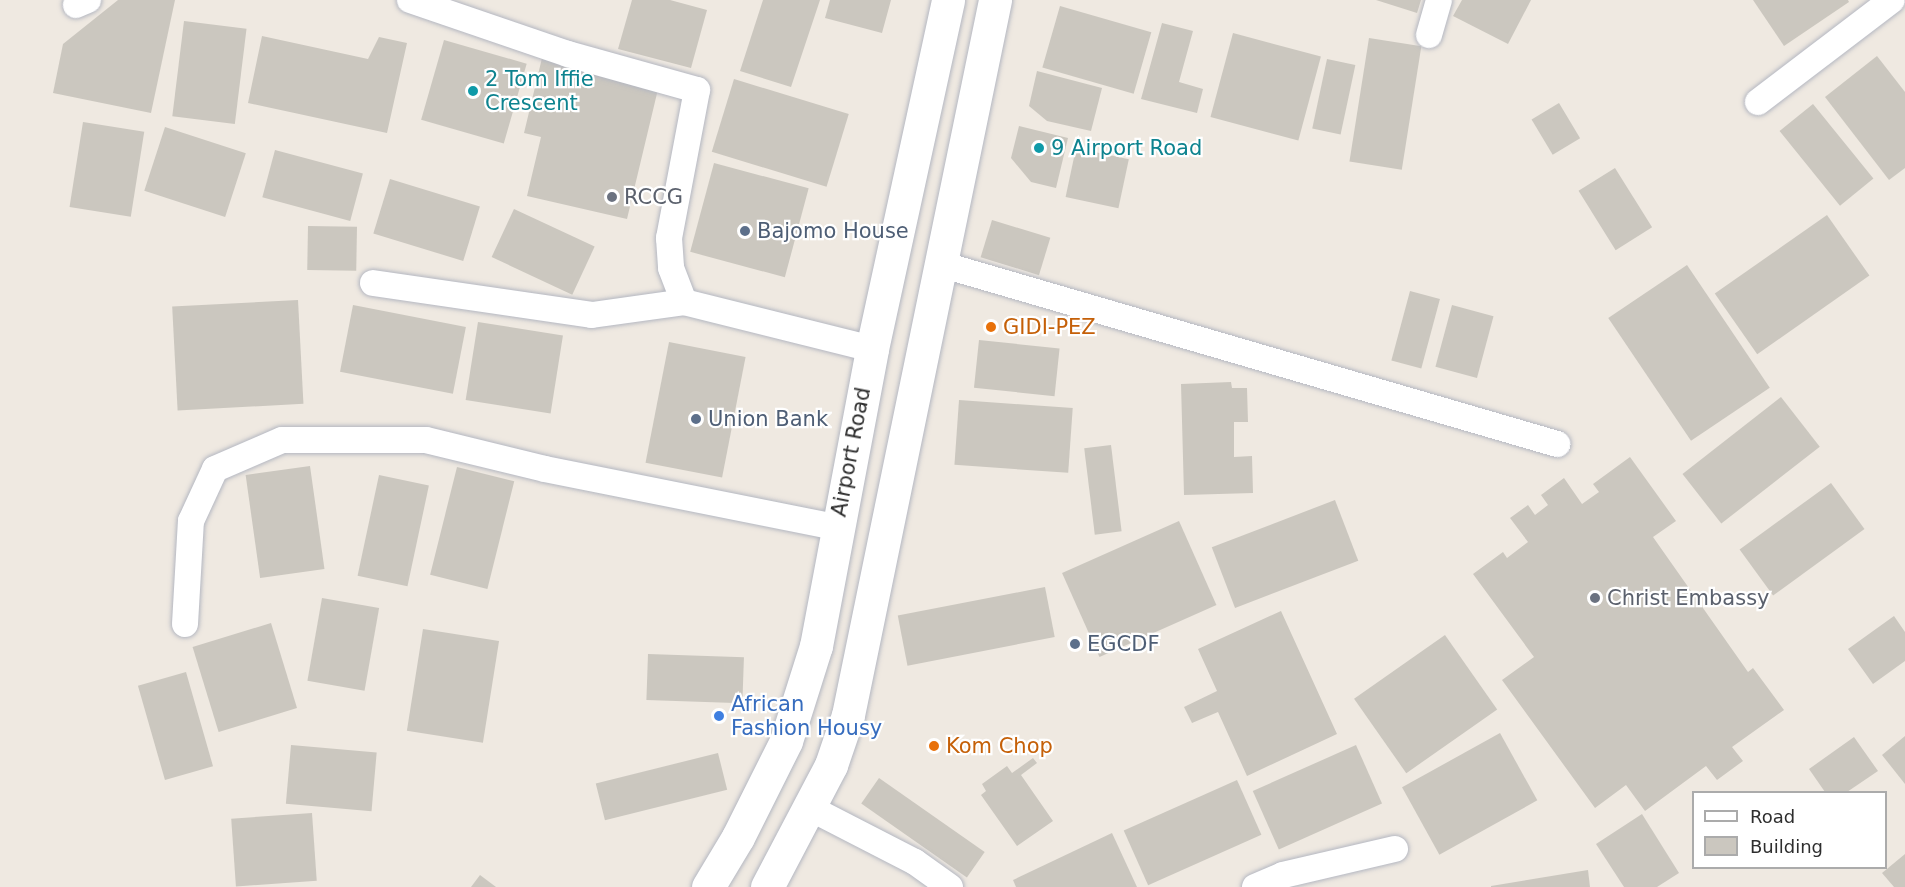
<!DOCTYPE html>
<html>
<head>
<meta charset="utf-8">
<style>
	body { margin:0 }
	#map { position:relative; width:1905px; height:887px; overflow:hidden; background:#efe9e1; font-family:"DejaVu Sans",sans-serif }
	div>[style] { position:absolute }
	.building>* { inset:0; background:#cbc7bf; transform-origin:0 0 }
	.roads { filter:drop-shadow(0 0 2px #b4b7c1) drop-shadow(0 0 2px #b4b7c1) }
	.minor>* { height:26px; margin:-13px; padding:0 13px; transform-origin:13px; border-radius:13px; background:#fff }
	.secondary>* { height:33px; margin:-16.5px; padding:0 16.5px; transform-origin:16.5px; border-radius:16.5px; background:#fff }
	.dots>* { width:16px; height:16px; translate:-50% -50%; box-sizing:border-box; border:3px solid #fff; border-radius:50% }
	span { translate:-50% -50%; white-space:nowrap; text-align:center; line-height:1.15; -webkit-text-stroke:4.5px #fff; paint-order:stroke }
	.culture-label { font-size:21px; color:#0d838f }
	.left { translate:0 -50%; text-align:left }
	.worship-label { font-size:21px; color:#5b616d }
	.service-label { font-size:21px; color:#4e5e75 }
	.food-label { font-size:21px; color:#c56008 }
	.street-label { font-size:21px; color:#2e2e2e }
	.shop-label { font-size:21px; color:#366cbe }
	.legend { position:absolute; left:1692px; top:791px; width:195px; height:78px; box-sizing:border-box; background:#fff; border:2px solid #ababab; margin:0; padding:8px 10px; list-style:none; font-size:18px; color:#2e2e2e }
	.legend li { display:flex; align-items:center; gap:12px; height:30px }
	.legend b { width:30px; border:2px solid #ababab }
</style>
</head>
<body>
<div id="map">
	<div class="building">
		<i style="clip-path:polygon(118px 0,175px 0,151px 113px,53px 93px,63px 44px)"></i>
		<i style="clip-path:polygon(632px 0,670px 0,707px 10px,691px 68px,618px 49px)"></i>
		<i style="clip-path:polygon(763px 0,820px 0,791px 87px,740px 71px)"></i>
		<i style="clip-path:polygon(830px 0,891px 0,882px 33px,825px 18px)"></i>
		<i style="clip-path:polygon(1376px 0,1421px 0,1417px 13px)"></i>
		<i style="clip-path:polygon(1462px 0,1531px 0,1508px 44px,1453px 16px)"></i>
		<i style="clip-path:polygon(1753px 0,1848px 0,1849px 2px,1784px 46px)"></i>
		<i style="left:1060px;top:6px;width:95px;height:64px;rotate:16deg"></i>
		<i style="left:184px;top:21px;width:63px;height:96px;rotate:7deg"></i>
		<i style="clip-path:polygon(1162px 23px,1193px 31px,1179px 82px,1203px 89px,1197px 113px,1141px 99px)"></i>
		<i style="left:1233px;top:33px;width:91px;height:87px;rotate:15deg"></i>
		<i style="clip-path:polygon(262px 36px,368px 59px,379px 37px,407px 43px,387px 133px,248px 103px)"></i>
		<i style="left:1369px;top:38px;width:53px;height:125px;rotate:9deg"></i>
		<i style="left:444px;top:40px;width:86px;height:83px;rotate:16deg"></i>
		<i style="clip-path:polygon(1877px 56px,1905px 92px,1905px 168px,1889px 180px,1825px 97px)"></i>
		<i style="clip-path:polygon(542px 58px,659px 85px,627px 219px,527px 196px,541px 137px,524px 133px)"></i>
		<i style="left:1327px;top:59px;width:29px;height:71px;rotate:12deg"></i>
		<i style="clip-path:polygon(1037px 71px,1102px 88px,1091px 131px,1047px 121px,1029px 106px)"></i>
		<i style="left:734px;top:79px;width:120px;height:76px;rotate:17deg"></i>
		<i style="left:1559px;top:103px;width:41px;height:32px;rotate:59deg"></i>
		<i style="left:1813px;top:104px;width:96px;height:43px;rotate:51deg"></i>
		<i style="left:83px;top:122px;width:62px;height:86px;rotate:9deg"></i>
		<i style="clip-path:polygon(1019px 126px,1068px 138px,1056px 188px,1031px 182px,1011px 158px)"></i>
		<i style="left:165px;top:127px;width:85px;height:67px;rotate:18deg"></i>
		<i style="left:1076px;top:148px;width:54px;height:50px;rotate:12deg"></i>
		<i style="left:275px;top:150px;width:91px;height:49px;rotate:15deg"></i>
		<i style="left:714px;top:163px;width:98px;height:92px;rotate:15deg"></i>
		<i style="left:1615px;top:168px;width:70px;height:43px;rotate:58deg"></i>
		<i style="left:390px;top:179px;width:94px;height:57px;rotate:17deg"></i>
		<i style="left:514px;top:209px;width:89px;height:53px;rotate:25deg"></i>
		<i style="left:1827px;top:215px;width:74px;height:137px;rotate:55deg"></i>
		<i style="left:992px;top:220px;width:61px;height:39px;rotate:17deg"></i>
		<i style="left:308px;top:226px;width:49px;height:44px;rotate:1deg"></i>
		<i style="left:1687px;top:265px;width:148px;height:95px;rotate:56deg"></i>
		<i style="left:1410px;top:291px;width:31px;height:72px;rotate:15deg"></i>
		<i style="left:298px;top:300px;width:104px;height:126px;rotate:87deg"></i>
		<i style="left:353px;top:305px;width:115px;height:68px;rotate:11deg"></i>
		<i style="left:1452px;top:305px;width:43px;height:64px;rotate:15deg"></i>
		<i style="left:478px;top:322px;width:86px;height:79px;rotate:9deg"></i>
		<i style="left:979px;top:340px;width:81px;height:48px;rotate:6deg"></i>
		<i style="left:669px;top:342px;width:78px;height:123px;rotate:11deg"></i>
		<i style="clip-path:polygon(1231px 382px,1232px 388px,1247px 388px,1248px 422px,1234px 422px,1234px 457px,1252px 456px,1253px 493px,1184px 495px,1181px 384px)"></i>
		<i style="left:1781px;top:397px;width:63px;height:125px;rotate:52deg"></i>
		<i style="left:959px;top:400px;width:114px;height:65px;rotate:4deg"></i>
		<i style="left:1111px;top:445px;width:87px;height:27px;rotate:83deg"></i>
		<i style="clip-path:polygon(1630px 457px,1676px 521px,1653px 537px,1748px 672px,1753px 668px,1784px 710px,1732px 747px,1743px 761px,1717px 780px,1706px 766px,1645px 811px,1626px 785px,1595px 808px,1502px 680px,1534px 657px,1473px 574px,1503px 552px,1507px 558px,1528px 542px,1510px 518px,1528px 505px,1535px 515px,1548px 505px,1541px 495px,1564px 478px,1582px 504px,1599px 492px,1593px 484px)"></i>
		<i style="left:310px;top:466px;width:104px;height:65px;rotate:82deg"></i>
		<i style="left:457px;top:467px;width:59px;height:111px;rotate:14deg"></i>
		<i style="left:379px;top:475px;width:51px;height:103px;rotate:12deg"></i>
		<i style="left:1831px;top:483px;width:57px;height:113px;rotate:54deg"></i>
		<i style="left:1335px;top:500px;width:65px;height:132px;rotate:69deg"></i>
		<i style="left:1179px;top:521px;width:92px;height:128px;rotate:66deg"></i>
		<i style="left:1045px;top:587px;width:51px;height:150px;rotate:79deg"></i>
		<i style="left:322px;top:598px;width:58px;height:84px;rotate:10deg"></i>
		<i style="clip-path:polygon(1281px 611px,1337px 734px,1247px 776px,1218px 712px,1192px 723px,1184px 707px,1217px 691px,1198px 649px)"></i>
		<i style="clip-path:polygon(1894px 616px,1905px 632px,1905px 661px,1873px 684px,1848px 649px)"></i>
		<i style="left:271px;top:623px;width:89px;height:82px;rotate:73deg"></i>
		<i style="left:423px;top:629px;width:77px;height:103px;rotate:9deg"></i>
		<i style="left:1445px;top:635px;width:91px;height:111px;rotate:55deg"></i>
		<i style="left:648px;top:654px;width:96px;height:46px;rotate:2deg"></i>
		<i style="left:186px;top:672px;width:98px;height:50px;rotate:74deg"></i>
		<i style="left:1500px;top:733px;width:77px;height:112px;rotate:61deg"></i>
		<i style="clip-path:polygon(1905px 736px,1905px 784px,1882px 755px)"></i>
		<i style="clip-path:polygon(1854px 737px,1878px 771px,1847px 792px,1825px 792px,1809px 769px)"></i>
		<i style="left:291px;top:745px;width:86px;height:59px;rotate:5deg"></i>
		<i style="left:1356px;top:745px;width:64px;height:113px;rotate:66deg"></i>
		<i style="left:718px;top:753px;width:38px;height:126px;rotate:76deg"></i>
		<i style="clip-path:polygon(1033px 758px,1037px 763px,1021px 775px,1053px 821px,1017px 846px,981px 795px,986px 791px,982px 784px,1007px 766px,1012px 773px)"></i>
		<i style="left:879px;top:778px;width:129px;height:31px;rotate:35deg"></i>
		<i style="left:1237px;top:780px;width:60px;height:124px;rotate:66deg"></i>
		<i style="left:312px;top:813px;width:68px;height:81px;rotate:86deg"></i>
		<i style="clip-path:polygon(1642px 814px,1679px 873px,1657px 887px,1624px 887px,1596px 844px)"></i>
		<i style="clip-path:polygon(1112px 833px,1137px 887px,1016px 887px,1013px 880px)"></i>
		<i style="clip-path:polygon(1905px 854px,1905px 887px,1894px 887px,1882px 873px)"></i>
		<i style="clip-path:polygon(1588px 870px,1590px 887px,1491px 887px,1491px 886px)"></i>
		<i style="clip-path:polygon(480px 875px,496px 887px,471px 887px)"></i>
	</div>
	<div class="roads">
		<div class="minor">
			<i style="left:410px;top:0;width:167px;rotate:18.9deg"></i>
			<i style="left:568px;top:54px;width:134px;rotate:15.6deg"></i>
			<i style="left:697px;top:90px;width:151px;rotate:100.7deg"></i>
			<i style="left:669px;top:238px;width:30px;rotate:86deg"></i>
			<i style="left:671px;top:268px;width:36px;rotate:69deg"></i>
			<i style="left:684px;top:302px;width:194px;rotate:14deg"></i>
			<i style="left:76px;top:5px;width:13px;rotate:-23deg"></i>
			<i style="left:1429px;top:35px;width:36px;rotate:-74deg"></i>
			<i style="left:1758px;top:102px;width:168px;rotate:-37.3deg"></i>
			<i style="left:940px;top:264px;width:643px;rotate:16.26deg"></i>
			<i style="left:373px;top:283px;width:221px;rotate:8.3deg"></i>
			<i style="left:592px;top:315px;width:93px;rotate:-8deg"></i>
			<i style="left:185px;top:624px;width:103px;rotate:-86.7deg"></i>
			<i style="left:191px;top:521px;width:57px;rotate:-65.2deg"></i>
			<i style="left:215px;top:469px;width:73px;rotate:-23.4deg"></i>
			<i style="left:282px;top:440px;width:144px"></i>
			<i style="left:426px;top:440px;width:122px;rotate:13.7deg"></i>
			<i style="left:545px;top:469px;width:297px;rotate:11.3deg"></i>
			<i style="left:810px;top:808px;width:118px;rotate:27.2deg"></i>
			<i style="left:915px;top:862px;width:43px;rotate:35.5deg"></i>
			<i style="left:1255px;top:887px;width:30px;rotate:-23deg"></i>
			<i style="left:1283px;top:875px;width:115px;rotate:-13.1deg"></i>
		</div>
		<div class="secondary">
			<i style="left:708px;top:887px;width:58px;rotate:-59deg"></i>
			<i style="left:738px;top:837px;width:107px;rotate:-63.4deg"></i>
			<i style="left:786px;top:741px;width:100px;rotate:-72.5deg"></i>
			<i style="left:816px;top:646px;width:302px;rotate:-79.3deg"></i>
			<i style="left:872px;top:349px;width:357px;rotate:-77.7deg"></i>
			<i style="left:767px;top:887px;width:138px;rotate:-62.3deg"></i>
			<i style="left:831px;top:765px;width:53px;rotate:-71.2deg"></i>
			<i style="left:848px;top:715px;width:730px;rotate:-78.38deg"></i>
		</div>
	</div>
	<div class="dots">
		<i style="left:473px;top:91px;background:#0f9aa8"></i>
		<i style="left:1039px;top:148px;background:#0f9aa8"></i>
		<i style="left:612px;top:197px;background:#6b7280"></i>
		<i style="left:745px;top:231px;background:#5c6f8a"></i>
		<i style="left:991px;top:327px;background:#e8710a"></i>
		<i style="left:696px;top:419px;background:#5c6f8a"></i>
		<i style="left:1595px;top:598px;background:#6b7280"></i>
		<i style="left:1075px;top:644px;background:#5c6f8a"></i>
		<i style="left:719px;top:716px;background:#3f7fe0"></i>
		<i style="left:934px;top:746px;background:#e8710a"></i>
	</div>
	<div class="culture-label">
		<span class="left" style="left:485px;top:91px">2 Tom Iffie<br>Crescent</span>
		<span class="left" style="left:1051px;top:148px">9 Airport Road</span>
	</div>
	<div class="worship-label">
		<span class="left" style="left:624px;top:197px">RCCG</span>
		<span class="left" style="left:1607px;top:598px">Christ Embassy</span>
	</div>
	<div class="service-label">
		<span class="left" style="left:757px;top:231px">Bajomo House</span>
		<span class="left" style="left:708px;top:419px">Union Bank</span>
		<span class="left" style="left:1087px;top:644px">EGCDF</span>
	</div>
	<div class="food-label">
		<span class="left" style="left:1003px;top:327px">GIDI-PEZ</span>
		<span class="left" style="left:946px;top:746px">Kom Chop</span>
	</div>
	<div class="street-label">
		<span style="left:851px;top:452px;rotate:-79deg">Airport Road</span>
	</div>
	<div class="shop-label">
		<span class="left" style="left:731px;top:716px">African<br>Fashion Housy</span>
	</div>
	<ul class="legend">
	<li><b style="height:8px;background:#fff"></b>Road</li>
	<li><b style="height:16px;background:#cbc7bf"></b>Building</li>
	</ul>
</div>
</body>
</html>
